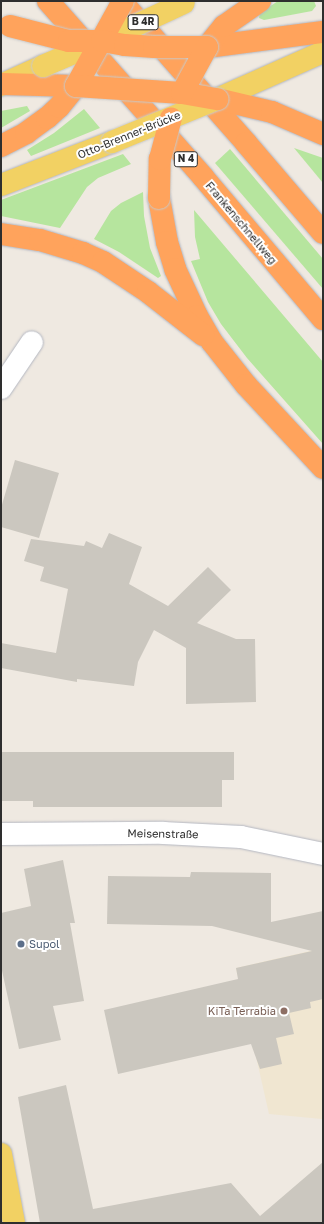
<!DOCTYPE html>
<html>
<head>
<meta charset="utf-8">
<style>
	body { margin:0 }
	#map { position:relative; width:324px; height:1224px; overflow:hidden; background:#efe9e1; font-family:"Golos Text",sans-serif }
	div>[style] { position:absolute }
	.education>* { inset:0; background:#f0e6d1 }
	.green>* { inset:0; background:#b6e59e }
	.building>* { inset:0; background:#cbc7bf }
	.roads { filter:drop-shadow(0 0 1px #b4b7c1) drop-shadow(0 0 1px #b4b7c1) }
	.minor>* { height:22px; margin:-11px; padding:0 11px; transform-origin:11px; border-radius:11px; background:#fff }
	.major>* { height:22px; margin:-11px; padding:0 11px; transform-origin:11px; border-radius:11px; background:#f2d163 }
	.highway>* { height:22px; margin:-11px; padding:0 11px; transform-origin:11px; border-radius:11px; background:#ffa35c }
	.bridges { filter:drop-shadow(0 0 1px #c9c9c9) drop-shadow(0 0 1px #c9c9c9) }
	.major-bridge>* { height:22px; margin:-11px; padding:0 11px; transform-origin:11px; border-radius:11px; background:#f2d163 }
	.highway-bridge>* { height:22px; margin:-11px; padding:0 11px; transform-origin:11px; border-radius:11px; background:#ffa35c }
	.dots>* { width:11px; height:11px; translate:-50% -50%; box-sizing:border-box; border:2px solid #fff; border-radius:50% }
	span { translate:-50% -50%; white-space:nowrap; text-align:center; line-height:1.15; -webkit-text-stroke:4px #fff; paint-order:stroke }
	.shield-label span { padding:1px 3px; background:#fff; border:1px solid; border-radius:3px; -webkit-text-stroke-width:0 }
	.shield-label { font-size:10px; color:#2e2e2e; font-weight:700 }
	.street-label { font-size:11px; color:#2e2e2e }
	.service-label { font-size:11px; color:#4e5e75 }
	.left { translate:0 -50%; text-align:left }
	.education-label { font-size:11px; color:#785e54 }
	.right { translate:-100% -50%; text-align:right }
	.frame { position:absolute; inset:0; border:2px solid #2e2e2e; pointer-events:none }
</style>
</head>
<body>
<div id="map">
	<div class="education">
		<i style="clip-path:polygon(323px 948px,323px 1116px,322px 1119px,269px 1114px,236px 968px)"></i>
	</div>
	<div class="green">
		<i style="clip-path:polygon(278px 1px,314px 1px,316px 6px,312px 11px,264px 20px,259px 18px,260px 13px)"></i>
		<i style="clip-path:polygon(27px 106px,30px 111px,1px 128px,1px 111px)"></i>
		<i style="clip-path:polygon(84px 109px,100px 128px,31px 156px,27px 150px,54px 133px)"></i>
		<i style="clip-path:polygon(294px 148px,323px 158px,323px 183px)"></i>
		<i style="clip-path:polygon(230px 149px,323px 259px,323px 289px,215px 163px)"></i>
		<i style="clip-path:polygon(123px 154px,131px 164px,98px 178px,87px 187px,60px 228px,1px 216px,1px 200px)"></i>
		<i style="clip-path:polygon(143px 192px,144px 216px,150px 248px,161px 276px,158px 278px,119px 252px,94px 239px,111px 211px,121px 203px)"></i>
		<i style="clip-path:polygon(194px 210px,323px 362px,323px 444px,247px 358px,221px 324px,208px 302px,191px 261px,200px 259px,195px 237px)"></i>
	</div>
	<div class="building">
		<i style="clip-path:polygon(15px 460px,59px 473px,39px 538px,1px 527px,1px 508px)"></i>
		<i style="clip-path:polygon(109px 533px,142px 547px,129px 584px,168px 606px,208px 567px,231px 590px,197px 623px,236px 639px,255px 639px,256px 702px,186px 704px,186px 648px,154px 630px,138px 662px,134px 686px,77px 679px,77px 682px,1px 668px,1px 643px,56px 653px,68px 589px,40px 581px,44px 567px,24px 561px,31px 539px,84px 546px,86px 541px,102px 548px)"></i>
		<i style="clip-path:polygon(1px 752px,234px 752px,234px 780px,222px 780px,222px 807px,33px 807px,33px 801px,1px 801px)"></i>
		<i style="clip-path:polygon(63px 860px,75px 923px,70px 923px,84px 1001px,53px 1006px,61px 1040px,19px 1049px,1px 966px,1px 913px,31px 906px,24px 869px)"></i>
		<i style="clip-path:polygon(191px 872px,271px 873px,271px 922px,323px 911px,323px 999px,310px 1002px,311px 1008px,289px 1013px,294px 1034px,276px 1038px,282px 1064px,260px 1069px,251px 1044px,118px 1074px,104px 1010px,238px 979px,236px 968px,312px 951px,212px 926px,107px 924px,108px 876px,190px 877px)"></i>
		<i style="clip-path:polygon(66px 1085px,93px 1209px,231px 1183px,260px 1216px,323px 1162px,323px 1223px,40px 1223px,18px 1097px)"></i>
	</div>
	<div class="roads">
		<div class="minor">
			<i style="left:1px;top:388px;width:55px;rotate:-56deg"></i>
			<i style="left:1px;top:834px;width:162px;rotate:-0.4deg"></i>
			<i style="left:163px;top:833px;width:78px;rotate:2.9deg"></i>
			<i style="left:241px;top:837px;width:84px;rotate:11.7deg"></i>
		</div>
		<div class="major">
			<i style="left:1px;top:85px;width:46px;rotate:-24.3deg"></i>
			<i style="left:217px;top:99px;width:116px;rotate:-23.9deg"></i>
			<i style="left:1px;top:185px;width:119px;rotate:-21.2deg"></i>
			<i style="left:1px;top:1154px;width:70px;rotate:79.3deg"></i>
		</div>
		<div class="highway">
			<i style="left:48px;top:1px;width:235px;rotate:48.6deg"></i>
			<i style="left:203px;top:177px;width:186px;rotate:49.8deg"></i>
			<i style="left:121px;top:1px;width:189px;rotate:48.6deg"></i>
			<i style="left:246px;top:143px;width:118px;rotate:49.5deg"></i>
			<i style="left:207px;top:47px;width:117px;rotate:-7.4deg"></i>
			<i style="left:207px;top:47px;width:27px;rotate:-51deg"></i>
			<i style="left:224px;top:26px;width:44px;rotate:-34.8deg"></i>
			<i style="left:2px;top:84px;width:74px;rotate:1.5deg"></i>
			<i style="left:217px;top:99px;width:57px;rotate:13.3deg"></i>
			<i style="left:272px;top:112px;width:56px;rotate:23.3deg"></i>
			<i style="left:1px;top:146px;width:28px;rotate:-27deg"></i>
			<i style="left:26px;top:133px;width:26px;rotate:-36deg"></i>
			<i style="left:47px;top:118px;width:16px;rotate:-43deg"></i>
			<i style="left:59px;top:107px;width:27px;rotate:-51deg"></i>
			<i style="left:159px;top:198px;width:45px;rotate:79.7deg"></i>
			<i style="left:167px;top:242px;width:28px;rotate:73deg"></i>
			<i style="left:175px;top:269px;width:52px;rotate:64.9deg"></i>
			<i style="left:197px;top:316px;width:30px;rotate:60deg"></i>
			<i style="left:212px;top:342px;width:55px;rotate:51.7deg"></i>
			<i style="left:246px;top:385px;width:113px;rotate:47.1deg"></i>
			<i style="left:1px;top:234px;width:39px;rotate:9deg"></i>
			<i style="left:40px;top:240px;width:45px;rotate:16.8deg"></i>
			<i style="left:83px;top:253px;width:22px;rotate:24deg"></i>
			<i style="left:103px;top:262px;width:54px;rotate:33.7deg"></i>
			<i style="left:148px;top:292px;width:70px;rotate:38deg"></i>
		</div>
	</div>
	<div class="bridges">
		<div class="major-bridge">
			<i style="left:43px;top:66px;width:64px;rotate:-23deg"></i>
			<i style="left:102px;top:41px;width:90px;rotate:-24.9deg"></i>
			<i style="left:112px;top:142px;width:113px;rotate:-22.3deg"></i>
		</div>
		<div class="highway-bridge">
			<i style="left:123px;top:1px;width:97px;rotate:118.9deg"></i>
			<i style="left:76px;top:86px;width:106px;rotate:3.8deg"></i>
			<i style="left:182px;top:93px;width:36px;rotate:10deg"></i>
			<i style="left:10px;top:26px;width:61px;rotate:14.3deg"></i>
			<i style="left:69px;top:41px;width:33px"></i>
			<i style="left:102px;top:41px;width:23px;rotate:10deg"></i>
			<i style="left:125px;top:45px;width:29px;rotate:4deg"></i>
			<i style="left:154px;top:47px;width:53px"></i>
			<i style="left:182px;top:93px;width:52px;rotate:-61.5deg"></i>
			<i style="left:159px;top:198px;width:39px;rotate:-89deg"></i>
			<i style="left:160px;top:159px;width:42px;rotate:-75deg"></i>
		</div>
	</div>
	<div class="dots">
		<i style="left:21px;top:944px;background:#5c6f8a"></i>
		<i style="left:284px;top:1011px;background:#8d6e63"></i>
	</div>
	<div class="shield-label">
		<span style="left:143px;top:22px">B 4R</span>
		<span style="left:186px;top:159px">N 4</span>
	</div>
	<div class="street-label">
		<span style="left:129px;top:135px;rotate:-22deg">Otto-Brenner-Brücke</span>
		<span style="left:241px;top:223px;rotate:50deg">Frankenschnellweg</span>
		<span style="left:163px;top:834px;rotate:1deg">Meisenstraße</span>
	</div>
	<div class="service-label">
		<span class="left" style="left:29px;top:944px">Supol</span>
	</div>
	<div class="education-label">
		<span class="right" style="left:276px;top:1011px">KiTa Terrabia</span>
	</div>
	<div class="frame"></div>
</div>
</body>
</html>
